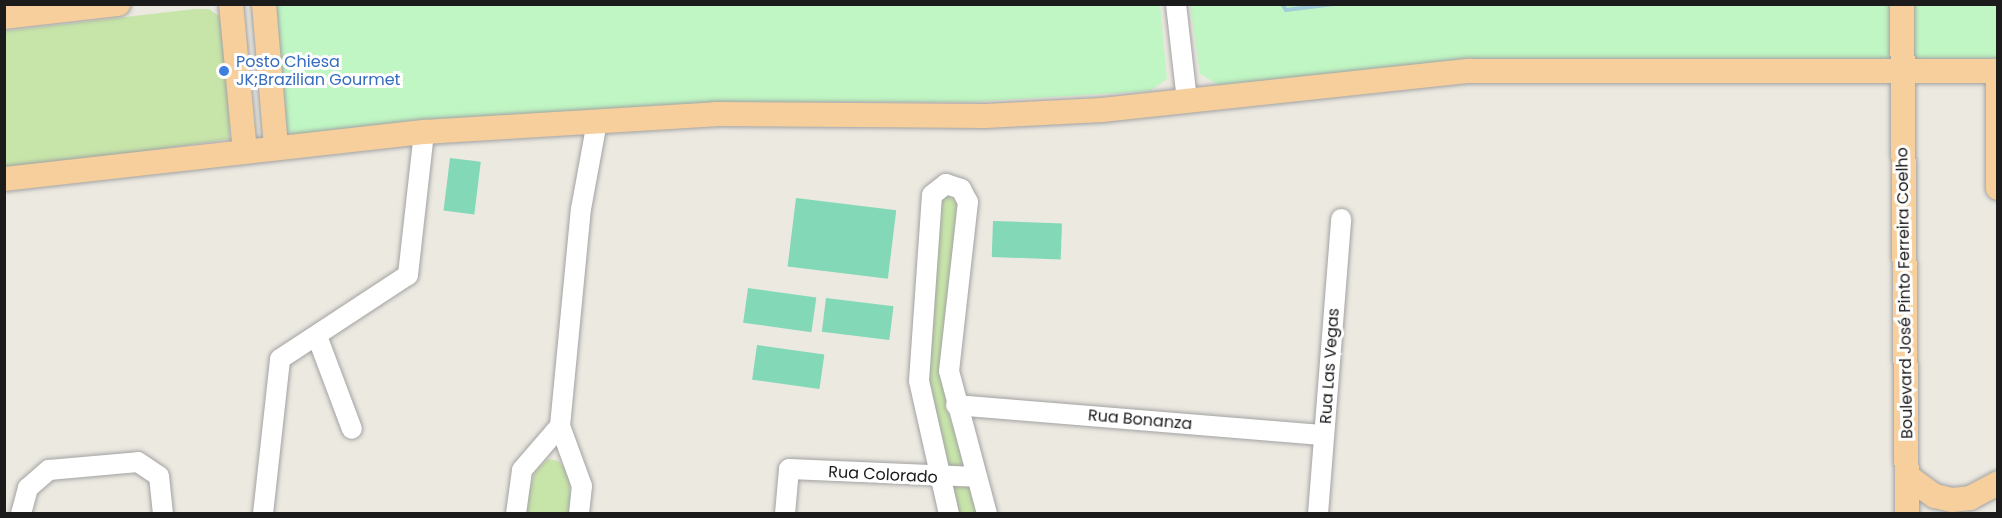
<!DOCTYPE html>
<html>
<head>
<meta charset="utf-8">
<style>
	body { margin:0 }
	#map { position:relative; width:2002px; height:518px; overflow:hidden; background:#ece9e1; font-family:Poppins,sans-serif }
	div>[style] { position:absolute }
	.grass>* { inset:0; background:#c7e5a9 }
	.park>* { inset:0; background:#bff6c3; transform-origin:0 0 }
	.pitch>* { inset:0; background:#82d8b7; transform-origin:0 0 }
	.stream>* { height:4px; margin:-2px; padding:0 2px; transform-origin:2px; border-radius:2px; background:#a3cdd8 }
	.roads { filter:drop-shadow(0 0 2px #a2a2a2) drop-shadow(0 0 2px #a2a2a2) }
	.minor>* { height:20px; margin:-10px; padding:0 10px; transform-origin:10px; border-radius:10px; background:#fff }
	.major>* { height:24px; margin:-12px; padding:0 12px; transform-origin:12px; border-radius:12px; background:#f6cf9c }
	.dots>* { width:16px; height:16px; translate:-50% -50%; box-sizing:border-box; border:3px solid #fff; border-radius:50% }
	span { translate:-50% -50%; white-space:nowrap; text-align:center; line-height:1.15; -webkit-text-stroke:6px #fff; paint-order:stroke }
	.shop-label { font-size:16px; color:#366cbe }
	.left { translate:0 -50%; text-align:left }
	.street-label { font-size:16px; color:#1b1b1b }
	.frame { position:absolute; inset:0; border:6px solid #1b1b1b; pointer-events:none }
</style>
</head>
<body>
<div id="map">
	<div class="grass">
		<i style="clip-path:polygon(195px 9px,209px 9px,224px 20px,230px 139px,5px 171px,4px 31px)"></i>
		<i style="clip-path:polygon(945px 194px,957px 203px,942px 363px,948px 413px,970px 468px,943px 474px,925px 380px,939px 196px)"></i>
		<i style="clip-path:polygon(548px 459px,558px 461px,568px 471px,572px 513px,522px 514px,535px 472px)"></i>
		<i style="clip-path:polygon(947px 487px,977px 487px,983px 513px,955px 513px)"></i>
	</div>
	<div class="park">
		<i style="clip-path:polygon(275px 5px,1160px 5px,1167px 79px,1150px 91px,971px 102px,746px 102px,296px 136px,285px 129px)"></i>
		<i style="clip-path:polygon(1190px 5px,1895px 5px,1896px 47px,1889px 64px,1224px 88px,1200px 74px)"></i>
		<i style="left:1914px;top:5px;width:83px;height:58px"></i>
	</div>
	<div class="pitch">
		<i style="left:450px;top:158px;width:31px;height:53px;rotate:7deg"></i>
		<i style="left:796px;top:198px;width:101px;height:69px;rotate:7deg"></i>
		<i style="left:993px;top:221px;width:69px;height:36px;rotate:2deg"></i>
		<i style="left:748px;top:288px;width:69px;height:35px;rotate:8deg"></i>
		<i style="left:826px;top:298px;width:68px;height:34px;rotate:7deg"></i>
		<i style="left:757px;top:345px;width:68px;height:35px;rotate:8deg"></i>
	</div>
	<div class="stream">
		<i style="left:1282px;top:4px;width:7px;rotate:56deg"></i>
		<i style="left:1286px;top:10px;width:48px;rotate:-7.1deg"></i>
	</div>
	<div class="roads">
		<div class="minor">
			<i style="left:1176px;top:4px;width:97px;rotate:83.5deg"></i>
			<i style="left:317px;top:336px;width:99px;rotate:69.4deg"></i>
			<i style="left:956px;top:405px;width:369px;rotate:4.7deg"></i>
			<i style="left:21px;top:514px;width:27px;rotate:-75deg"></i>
			<i style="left:28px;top:488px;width:28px;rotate:-41deg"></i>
			<i style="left:49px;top:470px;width:89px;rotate:-5.1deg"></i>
			<i style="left:138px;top:462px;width:25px;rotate:34deg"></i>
			<i style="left:159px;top:476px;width:38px;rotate:84deg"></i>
			<i style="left:263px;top:514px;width:156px;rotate:-83.7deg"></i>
			<i style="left:280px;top:359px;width:153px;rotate:-33.3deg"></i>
			<i style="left:408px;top:275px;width:144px;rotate:-83.6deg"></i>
			<i style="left:516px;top:514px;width:44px;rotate:-82.2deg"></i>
			<i style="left:522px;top:470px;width:58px;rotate:-49.2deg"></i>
			<i style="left:579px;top:514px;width:28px;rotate:-84deg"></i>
			<i style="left:582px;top:486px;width:64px;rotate:-110.1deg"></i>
			<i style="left:560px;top:426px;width:218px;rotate:-84.5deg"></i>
			<i style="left:581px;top:209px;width:88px;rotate:-79.6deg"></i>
			<i style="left:785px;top:514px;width:45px;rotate:-84.9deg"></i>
			<i style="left:789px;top:469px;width:188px;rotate:2.4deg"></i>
			<i style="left:949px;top:514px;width:136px;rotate:-102.7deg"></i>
			<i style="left:919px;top:381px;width:186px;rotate:-86deg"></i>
			<i style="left:932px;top:195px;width:18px;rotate:-38deg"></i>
			<i style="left:946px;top:184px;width:16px;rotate:18deg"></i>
			<i style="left:961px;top:189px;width:15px;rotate:62deg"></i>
			<i style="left:968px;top:202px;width:170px;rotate:96.4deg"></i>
			<i style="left:949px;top:371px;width:148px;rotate:75.1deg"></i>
			<i style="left:1318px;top:514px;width:296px;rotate:-85.5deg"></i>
		</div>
		<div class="major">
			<i style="left:231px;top:4px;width:148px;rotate:84.6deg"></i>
			<i style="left:264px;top:4px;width:144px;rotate:85.2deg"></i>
			<i style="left:1902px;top:4px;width:510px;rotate:89.44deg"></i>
			<i style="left:4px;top:17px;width:115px;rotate:-6.5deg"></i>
			<i style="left:1998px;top:82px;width:106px;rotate:90deg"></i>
			<i style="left:4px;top:179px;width:423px;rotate:-6.4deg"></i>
			<i style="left:424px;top:132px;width:292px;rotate:-3.5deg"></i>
			<i style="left:715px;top:114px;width:270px;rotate:0.4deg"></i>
			<i style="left:985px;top:116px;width:117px;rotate:-2.9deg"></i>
			<i style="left:1102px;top:110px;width:369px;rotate:-6.1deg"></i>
			<i style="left:1469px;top:71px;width:529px"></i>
			<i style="left:1907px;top:476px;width:34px;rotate:36deg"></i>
			<i style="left:1935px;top:496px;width:17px;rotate:13deg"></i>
			<i style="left:1952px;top:500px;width:18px;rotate:-6deg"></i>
			<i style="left:1970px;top:498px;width:32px;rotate:-28deg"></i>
		</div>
	</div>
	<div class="dots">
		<i style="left:224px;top:71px;background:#3f7fe0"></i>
	</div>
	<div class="shop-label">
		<span class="left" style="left:236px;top:71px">Posto Chiesa<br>JK;Brazilian Gourmet</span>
	</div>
	<div class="street-label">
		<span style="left:1905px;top:293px;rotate:-91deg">Boulevard José Pinto Ferreira Coelho</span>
		<span style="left:1330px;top:366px;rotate:-86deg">Rua Las Vegas</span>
		<span style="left:1140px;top:420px;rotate:5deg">Rua Bonanza</span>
		<span style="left:883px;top:475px;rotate:3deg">Rua Colorado</span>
	</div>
	<div class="frame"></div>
</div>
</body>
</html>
